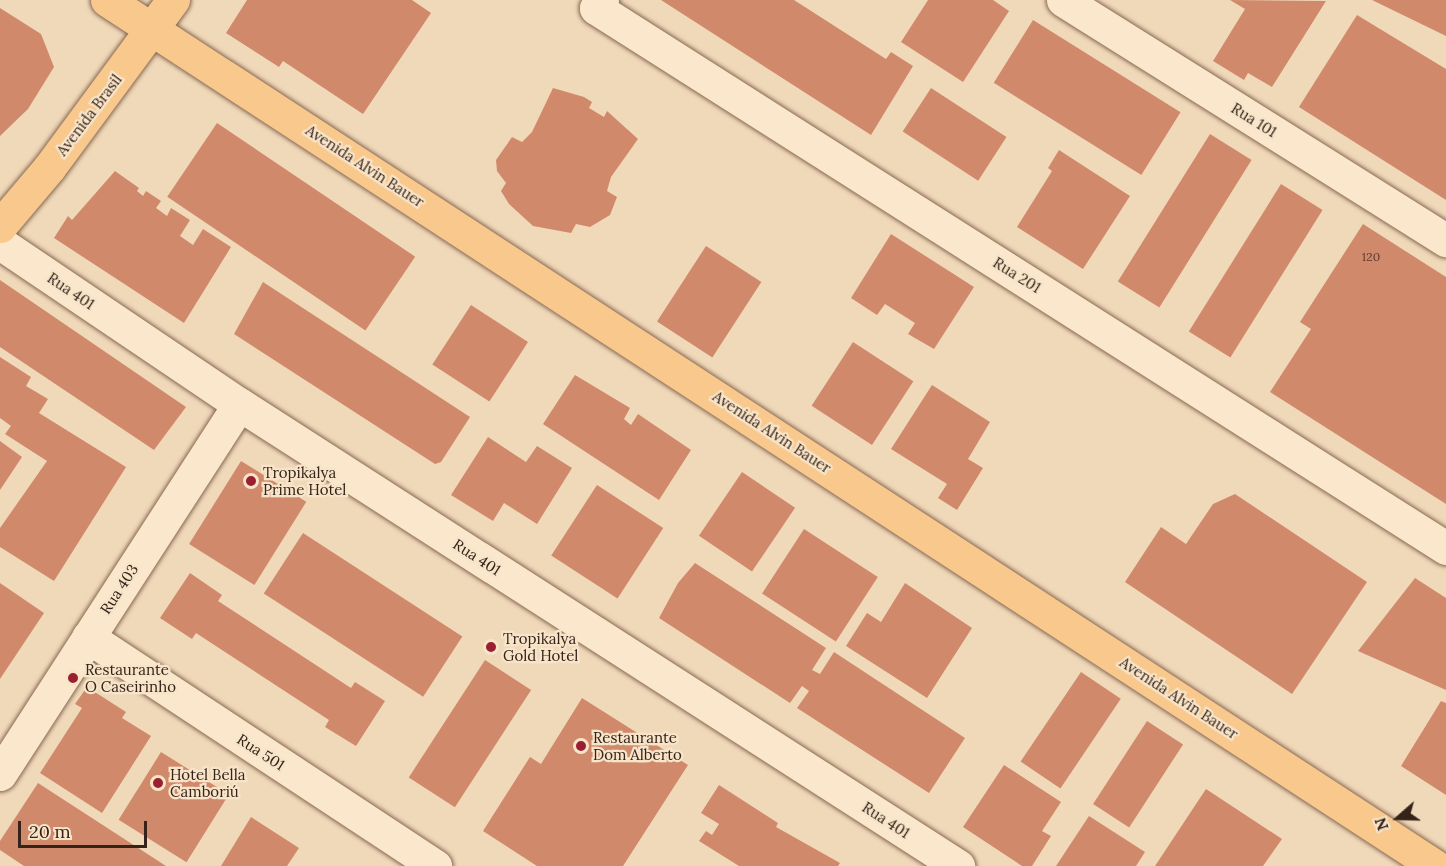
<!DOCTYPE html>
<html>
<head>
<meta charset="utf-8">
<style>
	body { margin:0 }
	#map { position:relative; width:1446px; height:866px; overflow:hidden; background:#f0d9b9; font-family:Lora,serif }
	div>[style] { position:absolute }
	.building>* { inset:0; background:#d1896c; transform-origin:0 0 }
	.roads { filter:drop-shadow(0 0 2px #876853) drop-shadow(0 0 2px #876853) }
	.minor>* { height:33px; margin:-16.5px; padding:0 16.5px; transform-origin:16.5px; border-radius:16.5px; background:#fbe7cc }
	.major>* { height:33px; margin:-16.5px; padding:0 16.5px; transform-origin:16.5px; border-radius:16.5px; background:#f8c88c }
	.dots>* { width:16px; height:16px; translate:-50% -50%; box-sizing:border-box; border:3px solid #f7e4c9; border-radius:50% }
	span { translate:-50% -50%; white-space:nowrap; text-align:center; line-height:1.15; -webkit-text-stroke:4.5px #f7e4c9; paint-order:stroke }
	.number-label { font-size:12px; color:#5c3c2e }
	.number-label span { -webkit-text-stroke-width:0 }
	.street-label { font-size:15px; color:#352319 }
	.poi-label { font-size:15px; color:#352319 }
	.left { translate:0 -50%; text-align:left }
	.north { position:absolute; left:1368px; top:788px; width:60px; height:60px; -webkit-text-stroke:4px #f7e4c9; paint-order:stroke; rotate:250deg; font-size:16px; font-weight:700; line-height:24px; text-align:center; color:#352319 }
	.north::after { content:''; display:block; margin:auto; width:21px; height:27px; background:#352319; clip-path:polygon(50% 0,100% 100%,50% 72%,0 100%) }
	.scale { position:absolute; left:18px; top:821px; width:129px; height:27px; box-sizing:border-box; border:3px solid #352319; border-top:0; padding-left:8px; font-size:18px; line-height:21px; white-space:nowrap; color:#352319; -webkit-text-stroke:4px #f7e4c9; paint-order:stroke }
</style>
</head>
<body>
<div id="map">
	<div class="building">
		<i style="clip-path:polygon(247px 0,412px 0,431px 13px,363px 114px,283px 61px,279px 67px,226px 33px)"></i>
		<i style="clip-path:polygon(661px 0,794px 0,886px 59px,891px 52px,913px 66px,871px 135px)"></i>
		<i style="clip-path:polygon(928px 0,993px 0,1009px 11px,963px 82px,901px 42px)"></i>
		<i style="clip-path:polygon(1230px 0,1326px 1px,1272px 87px,1248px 73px,1244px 80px,1213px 61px,1245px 9px)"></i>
		<i style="clip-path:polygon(1372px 0,1446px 0,1446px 36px)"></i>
		<i style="clip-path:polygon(0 8px,41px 34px,54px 67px,28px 109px,0 136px)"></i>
		<i style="clip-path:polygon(1357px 15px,1446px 69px,1446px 200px,1299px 107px)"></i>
		<i style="left:1033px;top:20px;width:174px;height:74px;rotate:32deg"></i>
		<i style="clip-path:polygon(553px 88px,584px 97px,592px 102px,589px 108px,604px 117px,607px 111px,638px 139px,611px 177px,607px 191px,617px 197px,610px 215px,590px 227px,576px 224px,571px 233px,533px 226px,509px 204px,501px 191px,506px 183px,497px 171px,496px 160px,512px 137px,522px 142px,532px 132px)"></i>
		<i style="left:931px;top:88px;width:90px;height:52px;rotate:33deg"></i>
		<i style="left:217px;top:123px;width:239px;height:89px;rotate:34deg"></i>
		<i style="left:1210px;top:134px;width:49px;height:174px;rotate:32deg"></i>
		<i style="clip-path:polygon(1059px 150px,1130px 196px,1083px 269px,1017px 227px,1052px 171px,1048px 168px)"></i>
		<i style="clip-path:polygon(115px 171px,139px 188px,137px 191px,143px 196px,146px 191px,161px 201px,156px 208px,167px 216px,171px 208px,190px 220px,180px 236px,193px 245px,203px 229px,231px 247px,184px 323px,54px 238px,68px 216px,72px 220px)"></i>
		<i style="left:1281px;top:184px;width:49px;height:174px;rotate:32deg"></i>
		<i style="clip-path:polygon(1363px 224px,1446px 277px,1446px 504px,1270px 392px,1311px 329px,1300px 322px)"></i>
		<i style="clip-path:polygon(891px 234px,974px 287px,934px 349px,908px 334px,915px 323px,885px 304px,877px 315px,851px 298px)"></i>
		<i style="left:706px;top:246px;width:66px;height:90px;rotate:33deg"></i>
		<i style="clip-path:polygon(0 280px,186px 407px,154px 450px,0 347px)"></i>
		<i style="clip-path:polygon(263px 282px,470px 417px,441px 462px,435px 464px,234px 334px)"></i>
		<i style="left:471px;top:305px;width:68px;height:71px;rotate:33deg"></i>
		<i style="left:853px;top:342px;width:72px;height:76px;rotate:33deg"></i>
		<i style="clip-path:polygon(0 357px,31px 377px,26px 386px,48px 399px,39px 413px,126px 467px,54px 581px,0 547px,0 528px,47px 461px,5px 434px,11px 426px,0 418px)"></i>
		<i style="clip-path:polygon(575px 375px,630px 408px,624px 419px,631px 425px,638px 414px,691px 450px,659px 500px,543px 424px)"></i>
		<i style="clip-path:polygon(932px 385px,990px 422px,968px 459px,983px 468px,957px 510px,938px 498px,947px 484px,891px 449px)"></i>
		<i style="clip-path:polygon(488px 437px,526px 462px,537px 446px,572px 468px,537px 524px,504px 503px,493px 521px,451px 495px)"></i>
		<i style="clip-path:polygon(0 441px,22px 457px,0 490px)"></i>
		<i style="left:241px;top:461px;width:77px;height:98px;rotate:32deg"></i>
		<i style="left:742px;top:472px;width:64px;height:77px;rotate:34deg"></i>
		<i style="left:597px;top:485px;width:79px;height:84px;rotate:33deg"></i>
		<i style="clip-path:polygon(1235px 494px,1367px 582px,1292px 694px,1125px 582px,1161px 527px,1186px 544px,1213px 504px)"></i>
		<i style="left:804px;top:529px;width:88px;height:77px;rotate:33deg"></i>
		<i style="left:303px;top:533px;width:190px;height:72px;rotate:33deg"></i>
		<i style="clip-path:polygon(695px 563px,826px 648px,812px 670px,820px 674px,834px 652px,965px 738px,929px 793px,797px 708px,809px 691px,802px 686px,790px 703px,659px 618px,678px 583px)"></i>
		<i style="clip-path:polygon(190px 573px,222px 595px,218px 601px,351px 688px,355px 682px,385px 701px,356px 746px,325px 727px,329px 720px,196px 633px,192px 639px,160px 618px)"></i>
		<i style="clip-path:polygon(1415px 578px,1446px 598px,1446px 690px,1358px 651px)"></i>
		<i style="clip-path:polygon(0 583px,44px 613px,0 679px)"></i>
		<i style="clip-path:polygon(905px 583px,972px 628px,927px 698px,846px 646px,867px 613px,881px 622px)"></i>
		<i style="left:485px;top:660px;width:55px;height:140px;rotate:33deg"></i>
		<i style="left:1081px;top:672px;width:48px;height:108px;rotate:34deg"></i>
		<i style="clip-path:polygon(87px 687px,126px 712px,122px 718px,151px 736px,102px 813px,40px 773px,82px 708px,75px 704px)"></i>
		<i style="clip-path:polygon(582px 698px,688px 765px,623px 866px,537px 866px,483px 831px,530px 757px,541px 764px)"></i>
		<i style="clip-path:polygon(1441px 701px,1446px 703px,1446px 795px,1401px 766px)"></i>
		<i style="left:1147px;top:721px;width:43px;height:99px;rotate:33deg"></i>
		<i style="left:161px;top:752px;width:80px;height:80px;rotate:32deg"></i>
		<i style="clip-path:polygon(1004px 765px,1061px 802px,1042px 831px,1051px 836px,1032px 866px,1022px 866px,963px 827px)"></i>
		<i style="clip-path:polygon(38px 783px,166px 866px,24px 866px,0 850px,0 841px)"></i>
		<i style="clip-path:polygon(719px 785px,778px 823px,776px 827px,840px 863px,838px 866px,739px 866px,699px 841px,706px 831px,712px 835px,719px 824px,701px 813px)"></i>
		<i style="clip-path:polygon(1206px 789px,1282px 839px,1263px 866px,1155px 866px)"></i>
		<i style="clip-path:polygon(1089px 816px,1145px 852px,1136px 866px,1056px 866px)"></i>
		<i style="clip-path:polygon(251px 817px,299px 848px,287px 866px,221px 866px)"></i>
	</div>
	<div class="roads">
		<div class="minor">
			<i style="left:602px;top:0;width:10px;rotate:127deg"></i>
			<i style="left:596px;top:8px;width:1007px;rotate:32.43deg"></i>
			<i style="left:1063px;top:0;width:452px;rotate:32.1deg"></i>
			<i style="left:0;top:243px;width:288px;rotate:34deg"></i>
			<i style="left:239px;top:404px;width:855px;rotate:32.72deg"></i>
			<i style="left:88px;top:637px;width:416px;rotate:33.4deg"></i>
			<i style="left:0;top:774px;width:440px;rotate:-57.1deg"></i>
		</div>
		<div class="major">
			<i style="left:107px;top:0;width:1585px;rotate:33.11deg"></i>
			<i style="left:0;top:226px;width:76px;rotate:-49.8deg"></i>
			<i style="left:49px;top:168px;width:209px;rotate:-53.6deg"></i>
		</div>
	</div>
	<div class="dots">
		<i style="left:251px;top:481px;background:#9a1f30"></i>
		<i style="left:491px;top:647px;background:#9a1f30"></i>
		<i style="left:73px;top:678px;background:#9a1f30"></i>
		<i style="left:581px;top:746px;background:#9a1f30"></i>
		<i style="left:158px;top:783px;background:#9a1f30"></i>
	</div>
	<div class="number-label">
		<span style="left:1371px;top:257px">120</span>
	</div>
	<div class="street-label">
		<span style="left:89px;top:115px;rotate:-53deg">Avenida Brasil</span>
		<span style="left:1254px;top:120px;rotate:32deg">Rua 101</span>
		<span style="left:365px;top:166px;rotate:33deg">Avenida Alvin Bauer</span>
		<span style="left:1017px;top:275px;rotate:32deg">Rua 201</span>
		<span style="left:71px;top:291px;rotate:34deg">Rua 401</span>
		<span style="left:772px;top:432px;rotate:33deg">Avenida Alvin Bauer</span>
		<span style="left:477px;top:557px;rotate:33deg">Rua 401</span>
		<span style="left:119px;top:589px;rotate:-57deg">Rua 403</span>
		<span style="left:1179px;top:698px;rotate:33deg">Avenida Alvin Bauer</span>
		<span style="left:261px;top:752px;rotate:33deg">Rua 501</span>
		<span style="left:886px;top:820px;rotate:33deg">Rua 401</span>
	</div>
	<div class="poi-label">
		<span class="left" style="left:263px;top:481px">Tropikalya<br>Prime Hotel</span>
		<span class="left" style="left:503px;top:647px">Tropikalya<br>Gold Hotel</span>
		<span class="left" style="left:85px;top:678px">Restaurante<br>O Caseirinho</span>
		<span class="left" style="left:593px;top:746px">Restaurante<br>Dom Alberto</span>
		<span class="left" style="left:170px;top:783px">Hotel Bella<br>Camboriú</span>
	</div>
	<div class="north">N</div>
	<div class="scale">20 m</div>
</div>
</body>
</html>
